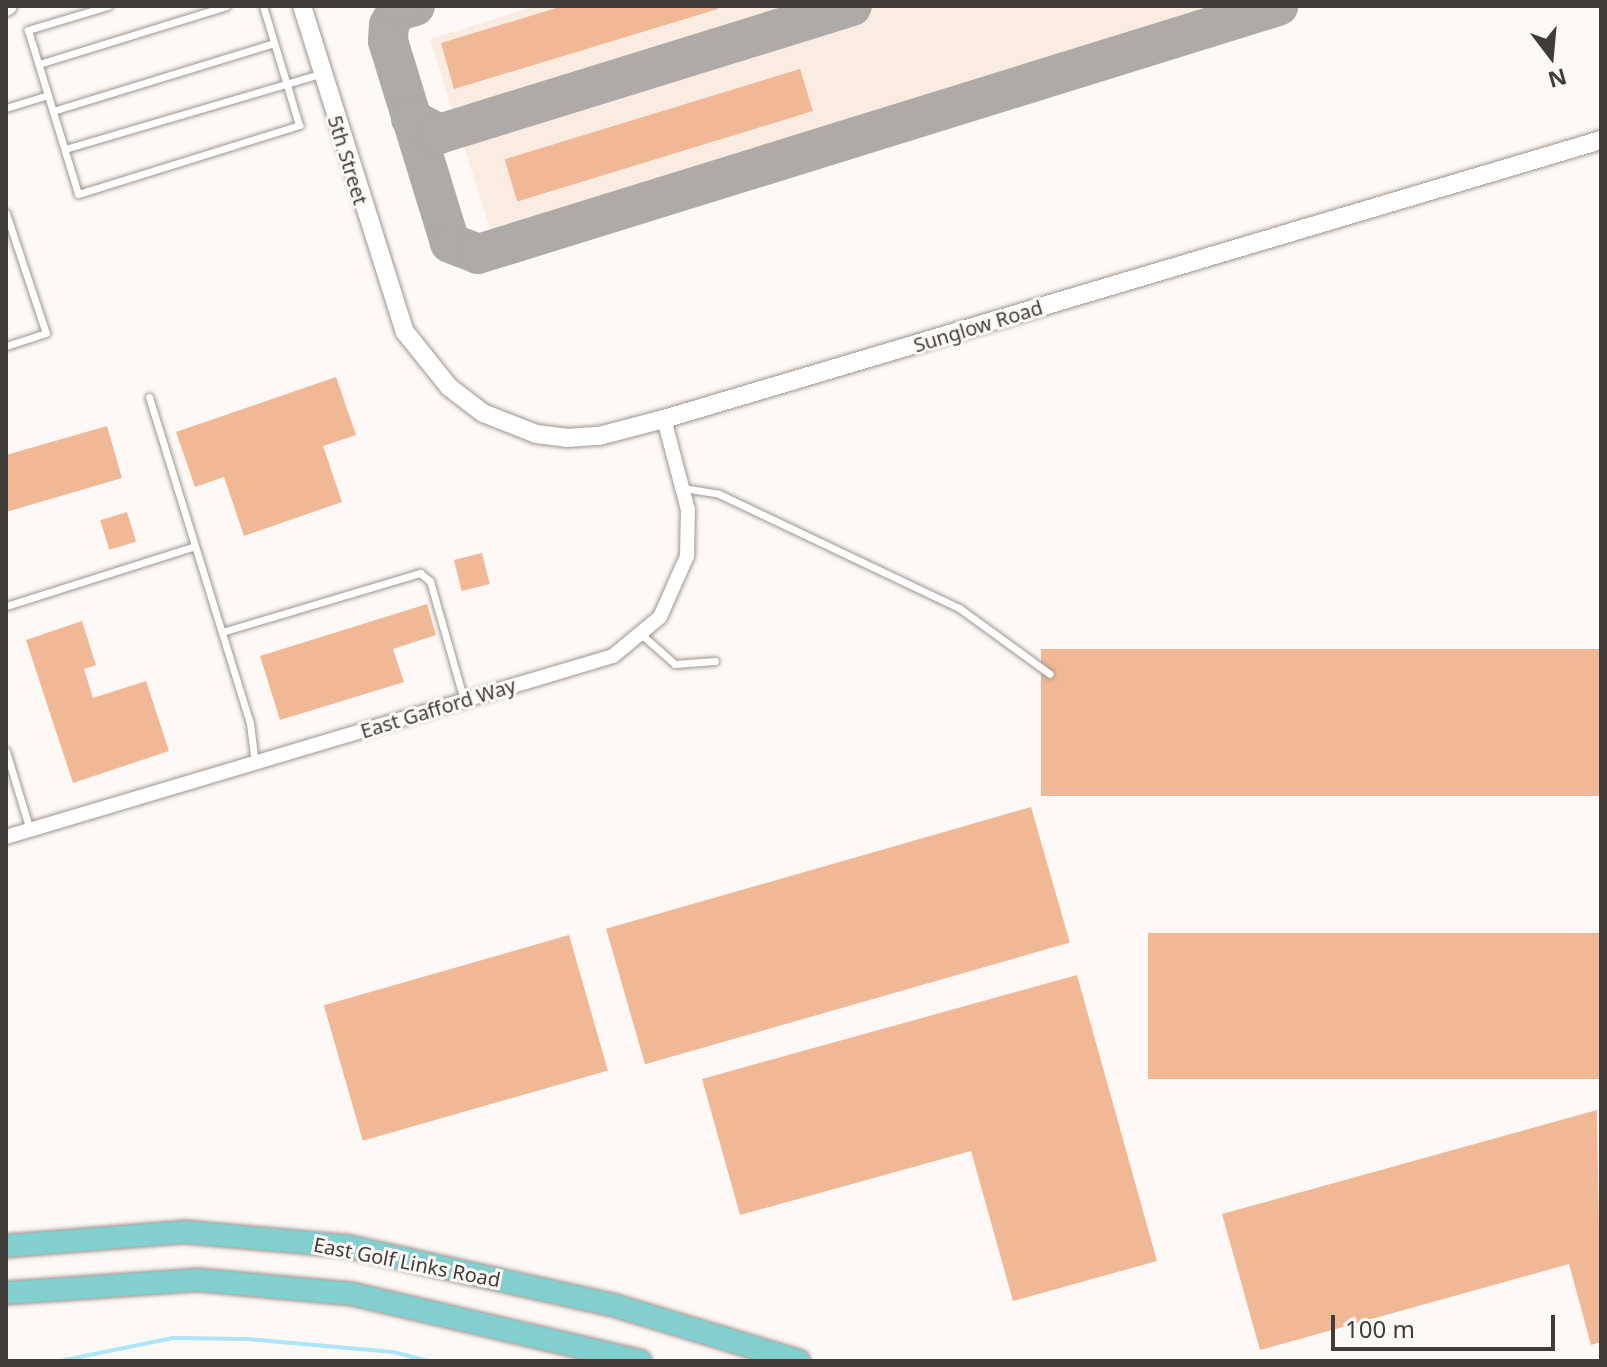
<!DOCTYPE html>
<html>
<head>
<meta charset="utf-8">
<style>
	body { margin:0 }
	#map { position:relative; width:1607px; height:1367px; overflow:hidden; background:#fef9f6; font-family:"Noto Sans",sans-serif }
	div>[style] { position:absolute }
	.built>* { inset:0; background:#fbece2 }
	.stream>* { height:4px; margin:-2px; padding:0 2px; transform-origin:2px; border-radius:2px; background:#ace6f8 }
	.taxiway>* { height:40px; margin:-20px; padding:0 20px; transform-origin:20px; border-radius:20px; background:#aeaaa8 }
	.building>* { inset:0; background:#f1b896; transform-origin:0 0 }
	.roads { filter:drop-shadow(0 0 2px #9d9691) drop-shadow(0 0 2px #9d9691) }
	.service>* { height:7px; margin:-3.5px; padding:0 3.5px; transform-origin:3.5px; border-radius:3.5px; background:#fff }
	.minor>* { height:14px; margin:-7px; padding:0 7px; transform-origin:7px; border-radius:7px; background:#fff }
	.tertiary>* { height:18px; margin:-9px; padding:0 9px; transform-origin:9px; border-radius:9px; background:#fff }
	.primary>* { height:22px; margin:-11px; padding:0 11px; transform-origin:11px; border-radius:11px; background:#82cfcf }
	span { translate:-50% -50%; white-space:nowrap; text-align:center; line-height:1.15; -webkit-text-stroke:6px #fef9f6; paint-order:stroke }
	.street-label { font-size:20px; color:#3f3c3a }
	.frame { position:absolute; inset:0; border:8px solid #3f3c3a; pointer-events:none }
	.north { position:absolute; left:1511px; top:16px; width:80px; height:80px; -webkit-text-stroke:6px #fef9f6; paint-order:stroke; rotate:164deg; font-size:22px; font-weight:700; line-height:32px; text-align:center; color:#3f3c3a }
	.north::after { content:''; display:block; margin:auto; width:28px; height:36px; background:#3f3c3a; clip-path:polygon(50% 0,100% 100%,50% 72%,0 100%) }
	.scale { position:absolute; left:1331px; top:1315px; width:224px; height:36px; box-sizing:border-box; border:4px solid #3f3c3a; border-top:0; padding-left:10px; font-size:24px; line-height:28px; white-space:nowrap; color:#3f3c3a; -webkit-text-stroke:6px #fef9f6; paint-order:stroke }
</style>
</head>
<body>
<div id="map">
	<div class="built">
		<i style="clip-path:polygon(536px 6px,1210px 6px,491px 232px,430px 39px)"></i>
	</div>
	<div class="stream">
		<i style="left:60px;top:1361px;width:115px;rotate:-11.5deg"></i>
		<i style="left:173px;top:1338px;width:74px;rotate:0.8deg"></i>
		<i style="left:247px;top:1339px;width:147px;rotate:5.1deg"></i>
		<i style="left:393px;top:1352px;width:38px;rotate:14deg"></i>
	</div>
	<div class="taxiway">
		<i style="left:415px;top:6px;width:19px;rotate:164deg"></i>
		<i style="left:397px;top:11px;width:16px;rotate:120deg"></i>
		<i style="left:389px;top:25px;width:16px;rotate:94deg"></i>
		<i style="left:388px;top:41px;width:211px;rotate:72.9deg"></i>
		<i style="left:450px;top:243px;width:30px;rotate:21deg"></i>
		<i style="left:478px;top:254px;width:838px;rotate:-17.22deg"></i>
		<i style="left:411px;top:119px;width:32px;rotate:28deg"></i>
		<i style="left:439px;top:134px;width:432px;rotate:-17.2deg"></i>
	</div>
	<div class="building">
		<i style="clip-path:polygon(563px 6px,717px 6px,718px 9px,454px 89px,441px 43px)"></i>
		<i style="left:800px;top:69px;width:44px;height:309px;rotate:73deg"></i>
		<i style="clip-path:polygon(336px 377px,356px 435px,323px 446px,342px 502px,244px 536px,224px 477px,195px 487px,176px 432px)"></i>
		<i style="clip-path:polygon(107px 426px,122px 478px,6px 512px,6px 455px)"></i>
		<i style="left:127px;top:512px;width:31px;height:28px;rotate:73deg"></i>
		<i style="left:482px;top:553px;width:32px;height:29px;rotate:76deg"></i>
		<i style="clip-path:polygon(427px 604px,436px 635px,393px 649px,404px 682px,280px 720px,260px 656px)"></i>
		<i style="clip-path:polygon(82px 621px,96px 665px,84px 669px,93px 698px,146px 681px,169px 751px,73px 783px,26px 640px)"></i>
		<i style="left:1601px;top:649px;width:147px;height:560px;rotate:90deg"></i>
		<i style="left:1031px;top:807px;width:141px;height:442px;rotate:74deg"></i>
		<i style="left:1601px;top:933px;width:146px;height:453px;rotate:90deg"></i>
		<i style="left:569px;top:935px;width:141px;height:255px;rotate:74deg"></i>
		<i style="clip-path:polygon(1077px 975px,1157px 1261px,1013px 1301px,971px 1151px,740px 1215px,702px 1079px)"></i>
		<i style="clip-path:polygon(1597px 1110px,1601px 1342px,1591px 1345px,1569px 1264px,1260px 1350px,1222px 1214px)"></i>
	</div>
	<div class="roads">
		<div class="service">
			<i style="left:108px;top:6px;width:84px;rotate:163.3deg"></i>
			<i style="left:28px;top:30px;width:171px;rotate:73deg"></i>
			<i style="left:78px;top:194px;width:232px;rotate:-17.3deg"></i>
			<i style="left:299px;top:125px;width:124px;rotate:-106.8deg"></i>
			<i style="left:39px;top:64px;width:196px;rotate:-17.2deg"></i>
			<i style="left:6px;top:108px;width:44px;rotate:-17.2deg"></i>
			<i style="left:53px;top:111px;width:231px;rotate:-17.1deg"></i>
			<i style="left:65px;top:149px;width:266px;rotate:-16.4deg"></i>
			<i style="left:6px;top:213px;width:126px;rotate:71.6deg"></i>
			<i style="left:46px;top:333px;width:42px;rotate:162deg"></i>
			<i style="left:149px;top:397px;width:341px;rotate:72.8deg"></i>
			<i style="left:250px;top:723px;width:39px;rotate:83deg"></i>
			<i style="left:683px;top:488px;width:36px;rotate:9deg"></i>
			<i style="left:719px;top:494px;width:266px;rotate:25.4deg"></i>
			<i style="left:959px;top:608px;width:112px;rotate:36deg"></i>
			<i style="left:6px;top:606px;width:198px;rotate:-17.6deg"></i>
			<i style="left:222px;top:632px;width:207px;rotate:-16.6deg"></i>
			<i style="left:420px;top:573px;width:13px;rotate:39deg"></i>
			<i style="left:430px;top:581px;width:124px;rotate:74.1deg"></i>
			<i style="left:642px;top:635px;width:44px;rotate:41.3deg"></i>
			<i style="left:675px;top:664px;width:40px;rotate:-4.3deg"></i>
			<i style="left:6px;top:751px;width:83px;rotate:73.1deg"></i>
		</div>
		<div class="minor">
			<i style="left:6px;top:837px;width:633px;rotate:-16.6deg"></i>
			<i style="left:613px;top:656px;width:61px;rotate:-39.7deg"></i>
			<i style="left:660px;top:617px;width:67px;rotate:-66.1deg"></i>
			<i style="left:687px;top:556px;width:46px;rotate:-88.8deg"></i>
			<i style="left:688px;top:510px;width:94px;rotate:-104.8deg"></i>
		</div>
		<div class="tertiary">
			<i style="left:302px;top:6px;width:342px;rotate:72.5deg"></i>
			<i style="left:405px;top:332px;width:70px;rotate:51.3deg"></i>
			<i style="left:449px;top:387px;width:43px;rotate:37.4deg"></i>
			<i style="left:483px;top:413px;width:57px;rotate:21.6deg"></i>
			<i style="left:536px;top:434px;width:31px;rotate:7deg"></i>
			<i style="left:567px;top:438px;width:32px;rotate:-4deg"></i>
			<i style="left:599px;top:436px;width:67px;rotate:-14.7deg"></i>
			<i style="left:664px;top:419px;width:978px;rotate:-16.58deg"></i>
			<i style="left:6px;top:7px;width:2px;rotate:-27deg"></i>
		</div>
		<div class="primary">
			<i style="left:6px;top:1246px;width:180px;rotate:-4.5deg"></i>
			<i style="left:185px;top:1232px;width:162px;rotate:5deg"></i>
			<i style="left:346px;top:1246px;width:273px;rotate:12.5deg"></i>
			<i style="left:613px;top:1305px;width:194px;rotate:16.8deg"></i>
			<i style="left:6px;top:1293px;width:193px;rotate:-3.9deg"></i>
			<i style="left:199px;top:1280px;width:154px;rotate:5.2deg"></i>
			<i style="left:352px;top:1294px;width:296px;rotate:13.1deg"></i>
		</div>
	</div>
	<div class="street-label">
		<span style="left:348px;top:160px;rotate:73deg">5th Street</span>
		<span style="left:978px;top:326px;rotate:-17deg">Sunglow Road</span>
		<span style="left:438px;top:708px;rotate:-17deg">East Gafford Way</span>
		<span style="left:407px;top:1262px;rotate:11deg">East Golf Links Road</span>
	</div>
	<div class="frame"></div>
	<div class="north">N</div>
	<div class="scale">100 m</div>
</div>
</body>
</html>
